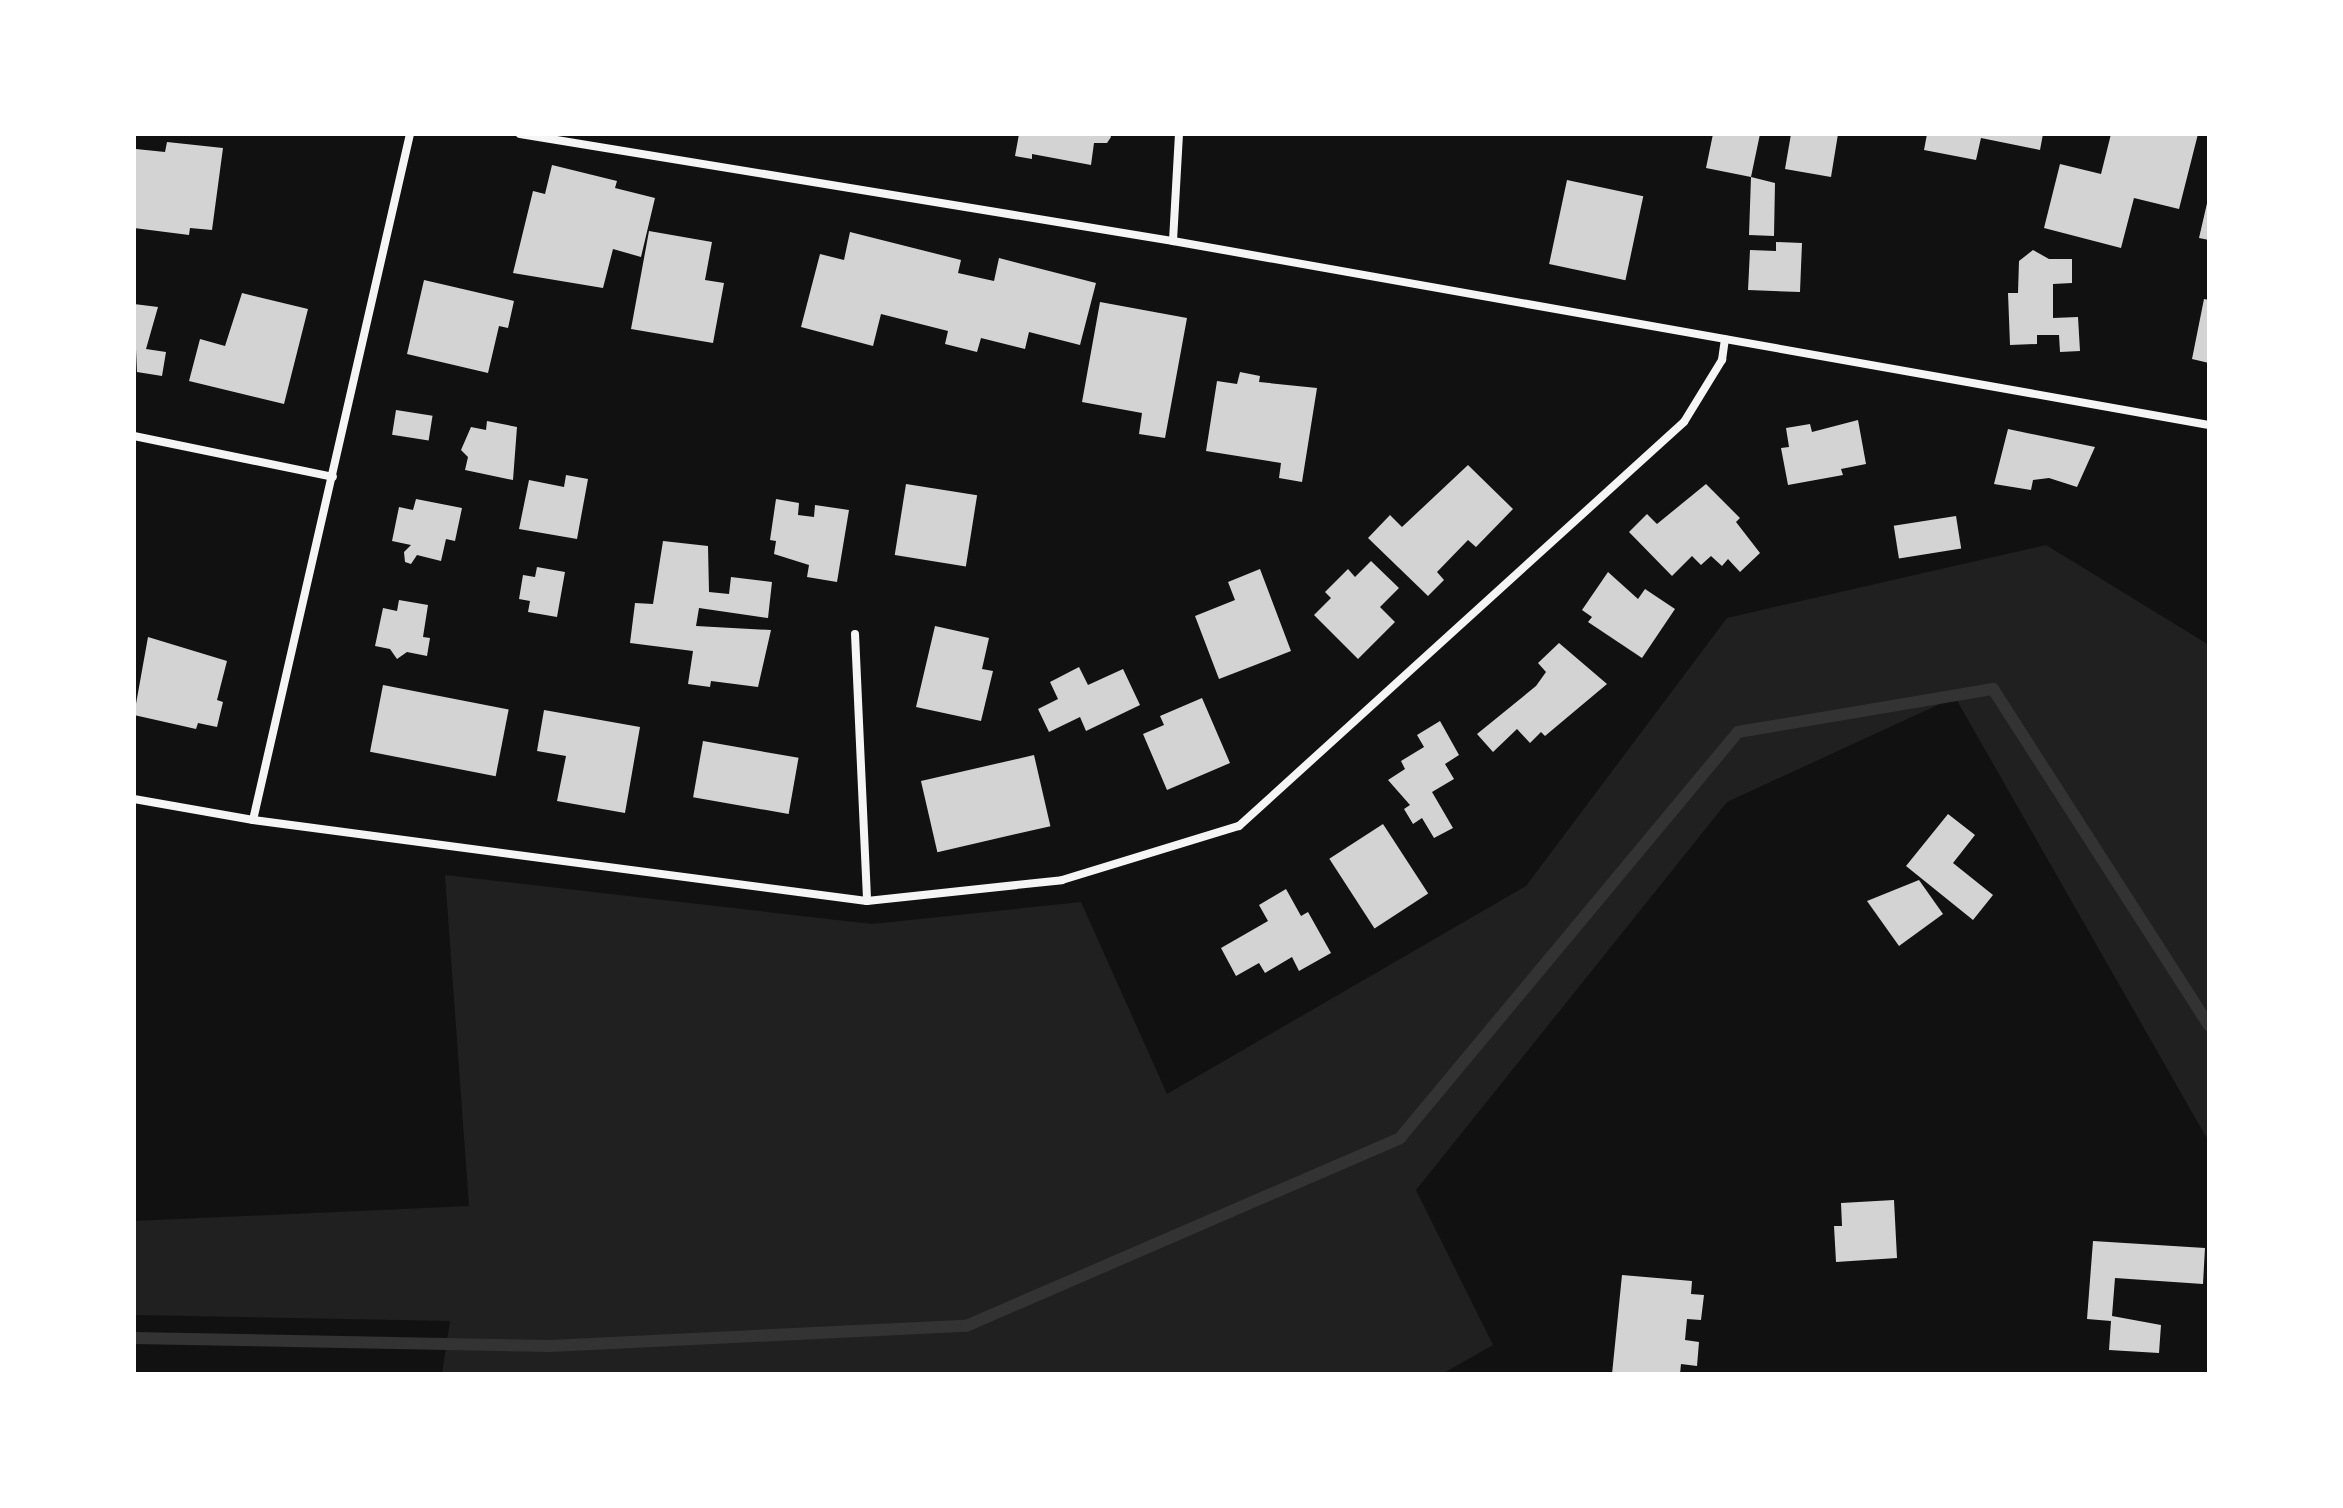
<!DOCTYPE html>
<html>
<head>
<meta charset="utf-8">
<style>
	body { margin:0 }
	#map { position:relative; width:2343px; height:1508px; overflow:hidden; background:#111; font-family:Barlow,sans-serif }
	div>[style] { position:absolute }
	.green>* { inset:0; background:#202020 }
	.stream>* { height:12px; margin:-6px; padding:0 6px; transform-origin:6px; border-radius:6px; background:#333 }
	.building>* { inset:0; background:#d3d3d3; transform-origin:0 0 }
	.minor>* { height:8px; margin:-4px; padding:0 4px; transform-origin:4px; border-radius:4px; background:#f5f5f5 }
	span { translate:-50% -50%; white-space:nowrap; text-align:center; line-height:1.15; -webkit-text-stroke:7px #fff; paint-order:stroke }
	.frame { position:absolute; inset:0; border:136px solid #fff; pointer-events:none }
</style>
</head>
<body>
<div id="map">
	<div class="green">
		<i style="clip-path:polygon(2046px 545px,2209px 645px,2209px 1142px,1955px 697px,1727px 802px,1416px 1190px,1493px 1345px,1442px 1374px,442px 1374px,450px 1321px,134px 1315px,134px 1221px,469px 1206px,445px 875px,872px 924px,1081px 902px,1167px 1094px,1526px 886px,1727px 618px)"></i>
	</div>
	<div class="stream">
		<i style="left:134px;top:1338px;width:416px;rotate:1.1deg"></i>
		<i style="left:550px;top:1346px;width:416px;rotate:-2.8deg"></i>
		<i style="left:966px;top:1326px;width:473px;rotate:-23.4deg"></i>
		<i style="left:1400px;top:1138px;width:528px;rotate:-50.22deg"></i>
		<i style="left:1738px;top:732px;width:259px;rotate:-9.6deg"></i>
		<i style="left:1993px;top:689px;width:400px;rotate:57.3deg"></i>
	</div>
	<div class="building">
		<i style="clip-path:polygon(1019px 134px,1110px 134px,1111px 137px,1107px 143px,1094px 143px,1091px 165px,1032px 154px,1032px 159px,1015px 156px)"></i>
		<i style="clip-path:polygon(1713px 134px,1760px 134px,1751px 177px,1775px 183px,1774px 236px,1749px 235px,1751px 177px,1706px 168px)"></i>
		<i style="clip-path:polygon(1791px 134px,1838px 134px,1831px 177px,1785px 169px)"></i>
		<i style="clip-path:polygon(1927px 134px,2043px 134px,2040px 150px,1981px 138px,1976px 160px,1924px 150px)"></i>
		<i style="clip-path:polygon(2111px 134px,2198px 134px,2179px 209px,2134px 198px,2121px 248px,2044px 228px,2060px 164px,2101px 174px)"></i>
		<i style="clip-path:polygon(167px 142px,223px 148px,212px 230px,190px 228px,189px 235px,134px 228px,136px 149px,165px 152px)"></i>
		<i style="clip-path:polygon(552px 165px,617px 181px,615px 188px,655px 198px,641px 257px,613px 249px,603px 288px,513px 273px,533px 191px,545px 194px)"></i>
		<i style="left:1567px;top:180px;width:78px;height:86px;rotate:12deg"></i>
		<i style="clip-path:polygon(2208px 199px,2209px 199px,2209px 240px,2199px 238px)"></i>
		<i style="clip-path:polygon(649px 231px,712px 242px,705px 280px,724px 283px,713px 343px,631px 329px)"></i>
		<i style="clip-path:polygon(850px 232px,961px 260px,958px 273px,994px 281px,999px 258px,1096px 283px,1080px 345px,1029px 332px,1025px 349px,981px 338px,977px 352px,945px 344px,948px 331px,881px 314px,873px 346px,801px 327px,820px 254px,844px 260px)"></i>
		<i style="clip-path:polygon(1776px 242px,1802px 243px,1800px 292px,1748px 290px,1750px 250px,1776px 251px)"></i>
		<i style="clip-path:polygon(2033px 250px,2049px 259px,2072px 259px,2072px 283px,2053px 284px,2053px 318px,2078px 317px,2080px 351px,2060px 352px,2059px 335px,2037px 335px,2037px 344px,2010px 345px,2008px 293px,2018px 293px,2019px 261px)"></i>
		<i style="clip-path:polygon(424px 280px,514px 301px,508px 328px,499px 326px,488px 373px,407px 354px)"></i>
		<i style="clip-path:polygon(242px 293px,308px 309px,284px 404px,189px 381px,200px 339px,225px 346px)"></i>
		<i style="clip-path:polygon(2204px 299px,2209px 300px,2209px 363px,2192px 359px)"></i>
		<i style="clip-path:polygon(1100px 302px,1187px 318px,1165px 438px,1139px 434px,1142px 413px,1082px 402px)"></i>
		<i style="clip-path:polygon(134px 304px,158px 307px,146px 349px,166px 352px,162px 376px,137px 372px)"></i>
		<i style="clip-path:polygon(1240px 372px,1260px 376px,1259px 382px,1317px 388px,1302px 482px,1279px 478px,1281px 463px,1206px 451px,1217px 381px,1237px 384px)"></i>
		<i style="left:396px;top:410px;width:37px;height:25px;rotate:9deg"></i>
		<i style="clip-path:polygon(1858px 420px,1866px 464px,1841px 469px,1843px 475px,1788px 485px,1781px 448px,1789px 447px,1786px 428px,1810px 424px,1812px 432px)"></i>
		<i style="clip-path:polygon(487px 421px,517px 427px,513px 480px,465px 470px,468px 457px,461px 450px,471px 427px,486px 430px)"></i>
		<i style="clip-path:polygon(2008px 429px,2095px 447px,2077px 487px,2049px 478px,2033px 480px,2031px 490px,1994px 484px)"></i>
		<i style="clip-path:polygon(1468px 465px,1513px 509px,1476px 547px,1468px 540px,1437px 572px,1444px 580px,1428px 596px,1368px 538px,1390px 515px,1402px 527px)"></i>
		<i style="clip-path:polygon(566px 475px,588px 479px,577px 539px,519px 529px,529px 480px,564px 487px)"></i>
		<i style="left:906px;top:484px;width:72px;height:72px;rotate:9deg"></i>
		<i style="clip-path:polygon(1706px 484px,1740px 518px,1736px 522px,1760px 553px,1740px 572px,1728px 559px,1722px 566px,1711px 556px,1701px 565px,1692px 556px,1672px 576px,1629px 532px,1647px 514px,1657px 524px)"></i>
		<i style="clip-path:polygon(416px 499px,462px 508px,455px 541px,446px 539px,441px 561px,417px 555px,411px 564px,405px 562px,404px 552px,411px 545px,392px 541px,399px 507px,413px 510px)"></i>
		<i style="clip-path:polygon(776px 499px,799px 503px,798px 515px,814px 517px,815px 505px,849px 510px,837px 582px,807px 577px,809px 565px,774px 554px,776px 541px,770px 540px)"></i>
		<i style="left:1956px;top:516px;width:33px;height:63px;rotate:81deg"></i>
		<i style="clip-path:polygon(663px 541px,708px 546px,709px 592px,729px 594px,731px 577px,772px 582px,768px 618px,699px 608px,696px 626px,771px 630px,758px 687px,711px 681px,710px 687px,688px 684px,693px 651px,630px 643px,635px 603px,653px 604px)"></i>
		<i style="clip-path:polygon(1371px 561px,1399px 588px,1380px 607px,1395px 622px,1358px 659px,1314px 615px,1331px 598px,1325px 592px,1348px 569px,1355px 577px)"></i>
		<i style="clip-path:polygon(537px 567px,565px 572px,557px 617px,528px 612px,530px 601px,519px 599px,523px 575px,535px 577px)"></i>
		<i style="clip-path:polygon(1260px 569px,1291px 651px,1219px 679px,1195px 616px,1235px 600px,1228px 582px)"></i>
		<i style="clip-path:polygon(1608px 572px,1638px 599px,1645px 589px,1675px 609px,1642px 658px,1588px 622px,1592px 617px,1582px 610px)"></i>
		<i style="clip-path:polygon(399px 600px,428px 605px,423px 637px,430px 638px,427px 656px,407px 652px,397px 659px,390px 649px,375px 646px,383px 608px,397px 611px)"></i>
		<i style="clip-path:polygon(935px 626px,989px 638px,982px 669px,993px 671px,981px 721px,916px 707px)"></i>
		<i style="clip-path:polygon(148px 637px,227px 661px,217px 700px,223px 702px,217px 727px,198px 723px,196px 729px,134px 715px)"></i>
		<i style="clip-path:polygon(1559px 643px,1607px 684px,1545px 736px,1541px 732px,1530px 743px,1517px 729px,1493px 752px,1477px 734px,1536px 686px,1546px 672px,1538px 663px)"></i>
		<i style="clip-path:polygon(1079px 667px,1088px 685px,1123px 669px,1140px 705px,1086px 731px,1080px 717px,1049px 732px,1038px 709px,1058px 699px,1050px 682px)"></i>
		<i style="left:383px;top:685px;width:128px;height:68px;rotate:11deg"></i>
		<i style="clip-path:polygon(1202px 698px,1230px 763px,1167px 790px,1143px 734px,1164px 725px,1160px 716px)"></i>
		<i style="clip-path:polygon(544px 710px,640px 727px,625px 813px,557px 801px,566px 756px,537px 751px)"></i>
		<i style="clip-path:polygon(1440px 721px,1459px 755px,1445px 764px,1454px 779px,1432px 792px,1453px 828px,1434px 838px,1422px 818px,1413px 824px,1404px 809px,1410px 805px,1388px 780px,1405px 769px,1401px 761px,1424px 747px,1417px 735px)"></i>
		<i style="left:703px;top:741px;width:97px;height:57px;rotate:10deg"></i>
		<i style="left:1034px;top:755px;width:73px;height:116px;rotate:77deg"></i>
		<i style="clip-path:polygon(1948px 814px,1975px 835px,1953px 863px,1993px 895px,1973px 920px,1906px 866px)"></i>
		<i style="left:1383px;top:824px;width:83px;height:64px;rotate:57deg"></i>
		<i style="clip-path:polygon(1919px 880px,1943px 914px,1899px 946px,1867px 901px)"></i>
		<i style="clip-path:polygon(1286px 889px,1301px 916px,1308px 912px,1331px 953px,1299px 971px,1292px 957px,1265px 973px,1259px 963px,1236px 976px,1221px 948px,1268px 921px,1259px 905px)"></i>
		<i style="clip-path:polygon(1894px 1200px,1897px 1258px,1836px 1262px,1834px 1226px,1842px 1226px,1841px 1203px)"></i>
		<i style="clip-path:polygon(2093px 1241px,2205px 1248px,2203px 1284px,2115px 1278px,2112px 1316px,2161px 1325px,2159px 1353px,2109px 1350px,2111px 1321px,2087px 1319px)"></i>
		<i style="clip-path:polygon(1622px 1275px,1692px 1281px,1691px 1294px,1704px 1295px,1701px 1320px,1687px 1319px,1685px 1340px,1699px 1342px,1697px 1366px,1681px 1364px,1680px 1374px,1612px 1374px)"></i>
	</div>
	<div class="minor">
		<i style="left:520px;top:134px;width:662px;rotate:9.31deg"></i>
		<i style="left:1173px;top:241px;width:1052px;rotate:10.07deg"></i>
		<i style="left:1173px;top:241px;width:107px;rotate:-86.8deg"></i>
		<i style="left:134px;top:436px;width:203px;rotate:11.6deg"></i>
		<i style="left:855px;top:634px;width:267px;rotate:87.4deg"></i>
		<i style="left:134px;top:799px;width:121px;rotate:10deg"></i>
		<i style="left:253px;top:820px;width:619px;rotate:7.52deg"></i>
		<i style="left:867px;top:901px;width:196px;rotate:-6.1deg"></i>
		<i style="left:1062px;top:880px;width:185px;rotate:-17deg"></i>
		<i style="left:1239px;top:826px;width:601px;rotate:-42.24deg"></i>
		<i style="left:1684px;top:422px;width:73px;rotate:-58.5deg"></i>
		<i style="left:1722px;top:360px;width:21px;rotate:-82deg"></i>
		<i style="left:253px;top:820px;width:704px;rotate:-77.11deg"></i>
	</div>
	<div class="frame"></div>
</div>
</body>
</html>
